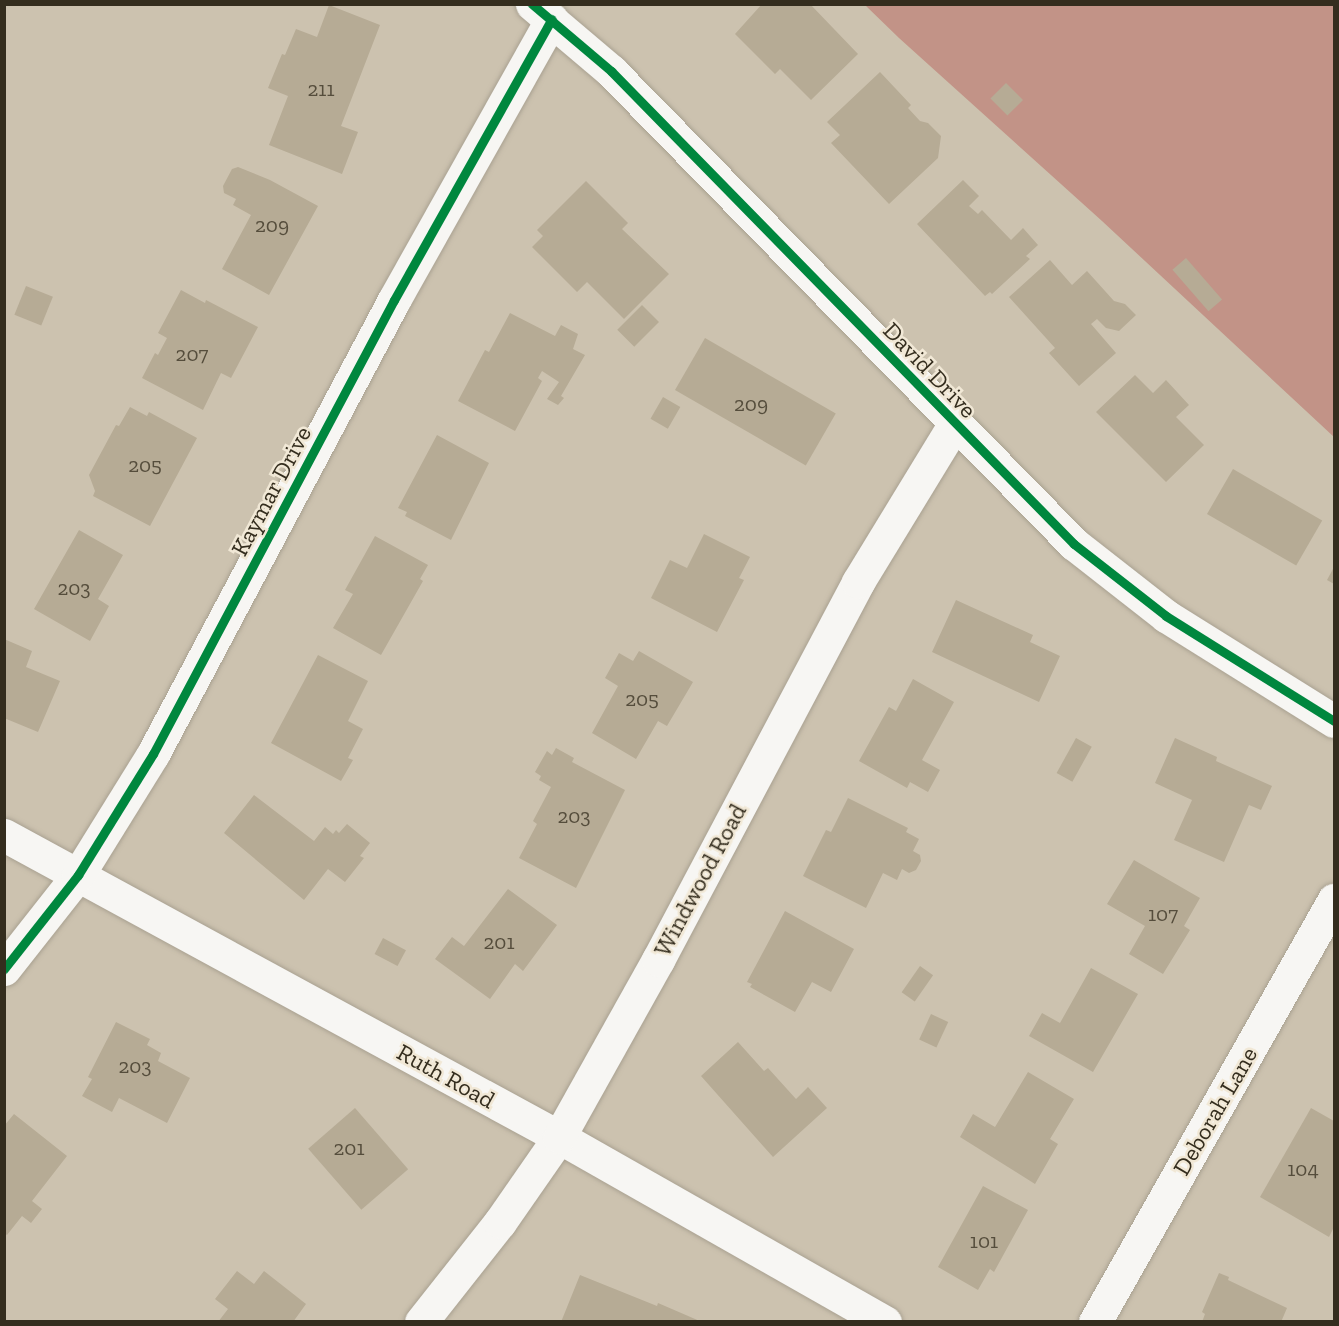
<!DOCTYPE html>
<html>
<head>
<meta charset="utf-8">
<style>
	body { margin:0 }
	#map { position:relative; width:1339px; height:1326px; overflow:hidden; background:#ccc2af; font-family:"Zilla Slab",serif }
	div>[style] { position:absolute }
	.forest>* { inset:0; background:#c29387 }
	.building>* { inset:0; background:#b6ab95; transform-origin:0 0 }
	.roads { filter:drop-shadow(0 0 2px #a9a191) drop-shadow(0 0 2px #a9a191) }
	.street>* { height:33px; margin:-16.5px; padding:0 16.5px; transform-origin:16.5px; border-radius:16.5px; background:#f7f6f3 }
	.cycleway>* { height:9px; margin:-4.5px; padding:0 4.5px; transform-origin:4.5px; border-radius:4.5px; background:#00873e }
	span { translate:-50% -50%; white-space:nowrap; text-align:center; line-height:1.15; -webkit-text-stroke:5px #f1e8d6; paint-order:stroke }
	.number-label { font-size:21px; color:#554d3c }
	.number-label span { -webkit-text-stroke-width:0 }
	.street-label { font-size:24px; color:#342d1e }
	.frame { position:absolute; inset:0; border:6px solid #342d1e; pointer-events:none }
</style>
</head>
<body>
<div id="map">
	<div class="forest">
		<i style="clip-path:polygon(865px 5px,1334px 5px,1334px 437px,1102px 221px,899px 38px)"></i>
	</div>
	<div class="building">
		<i style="clip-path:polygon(762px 4px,810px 4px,858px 54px,811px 100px,780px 69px,775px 74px,735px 34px)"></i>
		<i style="clip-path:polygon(329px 5px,380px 25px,341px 126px,358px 132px,342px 174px,269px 145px,288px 96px,268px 88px,282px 54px,285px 55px,296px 29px,317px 37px)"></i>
		<i style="clip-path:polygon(880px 72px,911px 105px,908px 108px,920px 121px,928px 123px,941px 136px,938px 158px,889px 204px,831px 143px,840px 135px,827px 122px)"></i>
		<i style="left:1006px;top:83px;width:24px;height:22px;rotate:45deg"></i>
		<i style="clip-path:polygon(238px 167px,270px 180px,318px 206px,269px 295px,222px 269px,251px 215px,233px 205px,236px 199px,224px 193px,223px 186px,232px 169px)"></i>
		<i style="clip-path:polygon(963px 180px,979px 196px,969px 206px,978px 214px,982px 210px,1011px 240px,1023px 228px,1038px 245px,1026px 256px,1030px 259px,992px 294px,990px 292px,985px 296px,917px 224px)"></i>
		<i style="clip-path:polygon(586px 181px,628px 223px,622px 229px,669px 274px,624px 319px,587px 282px,577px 292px,532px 247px,543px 236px,537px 230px)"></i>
		<i style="left:1186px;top:258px;width:55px;height:18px;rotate:49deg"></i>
		<i style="clip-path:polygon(1050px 260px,1072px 285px,1087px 271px,1114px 301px,1125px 304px,1136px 315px,1119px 331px,1106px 328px,1097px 319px,1091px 324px,1116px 353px,1079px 386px,1049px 353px,1055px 348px,1009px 297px)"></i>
		<i style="left:26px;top:286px;width:29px;height:31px;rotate:22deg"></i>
		<i style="clip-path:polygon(181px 290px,205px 303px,206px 300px,258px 327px,231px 378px,221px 373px,203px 410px,142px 378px,155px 353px,158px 355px,167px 338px,158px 333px)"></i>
		<i style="left:642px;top:305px;width:24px;height:35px;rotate:45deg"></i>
		<i style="clip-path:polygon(510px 313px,555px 336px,561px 325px,578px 334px,573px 349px,585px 355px,561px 396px,564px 398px,558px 405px,547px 399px,559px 382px,542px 371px,538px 378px,542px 381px,515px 431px,458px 401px,485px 350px,489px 352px)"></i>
		<i style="left:705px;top:338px;width:151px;height:60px;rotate:30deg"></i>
		<i style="clip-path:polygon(1135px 375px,1153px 393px,1166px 380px,1189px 405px,1176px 417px,1204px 445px,1166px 482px,1096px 412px)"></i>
		<i style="left:663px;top:397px;width:20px;height:25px;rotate:30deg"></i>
		<i style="clip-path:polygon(130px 407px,147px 416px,149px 412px,197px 438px,150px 526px,93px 496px,95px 491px,89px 475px,116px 425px,119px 426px)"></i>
		<i style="clip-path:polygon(437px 435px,489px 463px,451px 540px,405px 516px,407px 512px,398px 508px)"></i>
		<i style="left:1233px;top:469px;width:103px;height:52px;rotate:30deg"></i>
		<i style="clip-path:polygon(79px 530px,123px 555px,98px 599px,109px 606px,90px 641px,34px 609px)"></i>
		<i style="clip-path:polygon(704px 534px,750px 557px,739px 578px,744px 580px,717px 632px,651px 598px,670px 560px,687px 568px)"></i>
		<i style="clip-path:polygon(375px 536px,428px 565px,420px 579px,423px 581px,381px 655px,333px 628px,353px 594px,345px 590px)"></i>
		<i style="clip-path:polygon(1334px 567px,1334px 584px,1327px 580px)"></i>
		<i style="clip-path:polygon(956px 600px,1033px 635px,1030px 642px,1060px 656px,1039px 702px,932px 652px)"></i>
		<i style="clip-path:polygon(4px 639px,32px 651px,26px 667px,60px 681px,38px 732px,4px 718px)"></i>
		<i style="clip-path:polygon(639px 651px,693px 682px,667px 726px,658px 721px,636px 759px,592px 733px,618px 686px,605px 678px,619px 653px,633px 661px)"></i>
		<i style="clip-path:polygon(318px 655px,368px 681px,348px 721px,363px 729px,348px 758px,353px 760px,341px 781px,271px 743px)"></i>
		<i style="clip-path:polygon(913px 679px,954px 702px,922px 760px,940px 770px,928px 792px,910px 782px,907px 788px,859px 761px,889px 707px,896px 711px)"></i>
		<i style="left:1076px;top:738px;width:18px;height:40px;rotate:29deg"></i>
		<i style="clip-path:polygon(1175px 738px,1217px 757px,1216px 761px,1272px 786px,1261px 810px,1249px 805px,1224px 862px,1174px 840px,1192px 800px,1155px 783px)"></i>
		<i style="clip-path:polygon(556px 748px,574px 758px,572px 762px,625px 790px,576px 888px,519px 858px,537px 824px,533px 821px,551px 787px,539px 780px,541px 776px,535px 772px,547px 751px,552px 755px)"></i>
		<i style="clip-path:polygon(254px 795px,314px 841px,325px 827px,333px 834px,336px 830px,339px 833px,347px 824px,370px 843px,360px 856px,364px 858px,345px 882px,328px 869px,304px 900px,224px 833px)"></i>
		<i style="clip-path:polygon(848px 798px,908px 828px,906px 832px,919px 839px,913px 851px,920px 855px,921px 861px,916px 870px,909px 873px,902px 869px,897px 880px,883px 873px,866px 908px,803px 876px,826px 830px,831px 832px)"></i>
		<i style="clip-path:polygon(1134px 860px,1200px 898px,1184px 926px,1190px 930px,1163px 974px,1129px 954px,1145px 926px,1107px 904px)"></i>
		<i style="clip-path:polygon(508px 889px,557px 925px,523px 971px,515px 964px,490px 999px,435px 959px,452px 937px,464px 946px)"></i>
		<i style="clip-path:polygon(785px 911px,854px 949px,831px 992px,812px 982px,795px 1012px,750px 987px,752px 984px,747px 982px)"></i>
		<i style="left:383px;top:938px;width:26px;height:18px;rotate:28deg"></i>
		<i style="left:920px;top:966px;width:16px;height:32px;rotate:35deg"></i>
		<i style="clip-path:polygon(1091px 968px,1138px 994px,1093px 1072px,1029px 1036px,1042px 1013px,1060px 1023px)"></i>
		<i style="left:931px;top:1014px;width:19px;height:28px;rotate:25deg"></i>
		<i style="clip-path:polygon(116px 1022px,150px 1039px,147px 1045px,161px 1053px,158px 1061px,190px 1078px,167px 1123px,119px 1098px,112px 1112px,82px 1096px,92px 1079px,88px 1077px)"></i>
		<i style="clip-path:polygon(738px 1042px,764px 1071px,768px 1068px,796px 1099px,808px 1087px,827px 1108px,773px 1157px,701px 1076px)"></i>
		<i style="clip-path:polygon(1028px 1072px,1074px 1099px,1050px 1139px,1058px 1144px,1035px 1184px,960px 1137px,973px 1114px,995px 1127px)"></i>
		<i style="left:355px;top:1108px;width:81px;height:62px;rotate:49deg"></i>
		<i style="clip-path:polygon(1311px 1108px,1334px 1121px,1334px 1227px,1329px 1237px,1260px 1197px)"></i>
		<i style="clip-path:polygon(14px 1114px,67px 1156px,32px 1201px,42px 1209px,31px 1223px,22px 1216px,7px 1235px,4px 1233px,4px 1126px)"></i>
		<i style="clip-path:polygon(983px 1186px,1028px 1210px,994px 1272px,990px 1269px,978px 1290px,938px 1267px)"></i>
		<i style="clip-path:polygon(237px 1271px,254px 1284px,264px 1271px,306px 1304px,293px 1322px,218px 1322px,228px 1309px,215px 1299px)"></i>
		<i style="clip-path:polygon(1219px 1273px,1229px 1277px,1228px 1280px,1287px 1308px,1281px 1322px,1202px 1322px,1205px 1314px,1202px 1312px)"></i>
		<i style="clip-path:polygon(580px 1275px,657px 1306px,658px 1303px,702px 1322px,561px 1322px)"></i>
	</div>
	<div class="roads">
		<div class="street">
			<i style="left:532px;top:4px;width:104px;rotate:40.3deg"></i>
			<i style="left:611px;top:71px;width:662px;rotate:45.61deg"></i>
			<i style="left:1074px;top:544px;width:117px;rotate:38deg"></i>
			<i style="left:1166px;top:616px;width:198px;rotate:32deg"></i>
			<i style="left:4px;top:835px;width:632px;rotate:28.55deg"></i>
			<i style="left:559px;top:1137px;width:375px;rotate:29.6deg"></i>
			<i style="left:4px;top:969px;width:120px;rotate:-51.8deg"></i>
			<i style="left:78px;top:875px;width:142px;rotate:-58.2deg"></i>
			<i style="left:153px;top:754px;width:514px;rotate:-62.04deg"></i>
			<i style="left:394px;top:300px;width:322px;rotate:-60.7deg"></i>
			<i style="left:421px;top:1322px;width:127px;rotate:-51.7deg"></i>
			<i style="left:500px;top:1222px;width:103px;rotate:-55.2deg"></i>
			<i style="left:559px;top:1137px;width:203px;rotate:-60.8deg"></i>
			<i style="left:658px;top:960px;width:428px;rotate:-62.1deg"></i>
			<i style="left:858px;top:582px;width:186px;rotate:-58.6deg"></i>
			<i style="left:1095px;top:1322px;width:485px;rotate:-60.5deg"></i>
		</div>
	</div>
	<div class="cycleway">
		<i style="left:532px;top:4px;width:104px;rotate:40.3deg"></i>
		<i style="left:611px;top:71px;width:662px;rotate:45.61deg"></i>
		<i style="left:1074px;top:544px;width:117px;rotate:38deg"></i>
		<i style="left:1166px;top:616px;width:198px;rotate:32deg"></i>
		<i style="left:4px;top:969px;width:120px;rotate:-51.8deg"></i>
		<i style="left:78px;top:875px;width:142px;rotate:-58.2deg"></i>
		<i style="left:153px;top:754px;width:514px;rotate:-62.04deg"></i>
		<i style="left:394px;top:300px;width:322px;rotate:-60.7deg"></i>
	</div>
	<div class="number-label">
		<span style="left:321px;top:89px">211</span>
		<span style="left:272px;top:225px">209</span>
		<span style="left:192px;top:354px">207</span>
		<span style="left:751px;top:404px">209</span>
		<span style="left:145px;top:465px">205</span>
		<span style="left:74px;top:588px">203</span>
		<span style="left:642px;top:699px">205</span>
		<span style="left:574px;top:816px">203</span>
		<span style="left:1163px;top:914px">107</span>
		<span style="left:499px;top:942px">201</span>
		<span style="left:135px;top:1066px">203</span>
		<span style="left:349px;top:1148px">201</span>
		<span style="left:1303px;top:1169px">104</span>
		<span style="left:984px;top:1241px">101</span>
	</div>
	<div class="street-label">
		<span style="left:930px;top:370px;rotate:46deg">David Drive</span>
		<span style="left:271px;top:491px;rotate:-62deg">Kaymar Drive</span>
		<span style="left:700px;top:880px;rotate:-62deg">Windwood Road</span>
		<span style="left:446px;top:1076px;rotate:29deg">Ruth Road</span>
		<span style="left:1215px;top:1111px;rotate:-60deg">Deborah Lane</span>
	</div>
	<div class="frame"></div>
</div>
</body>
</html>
